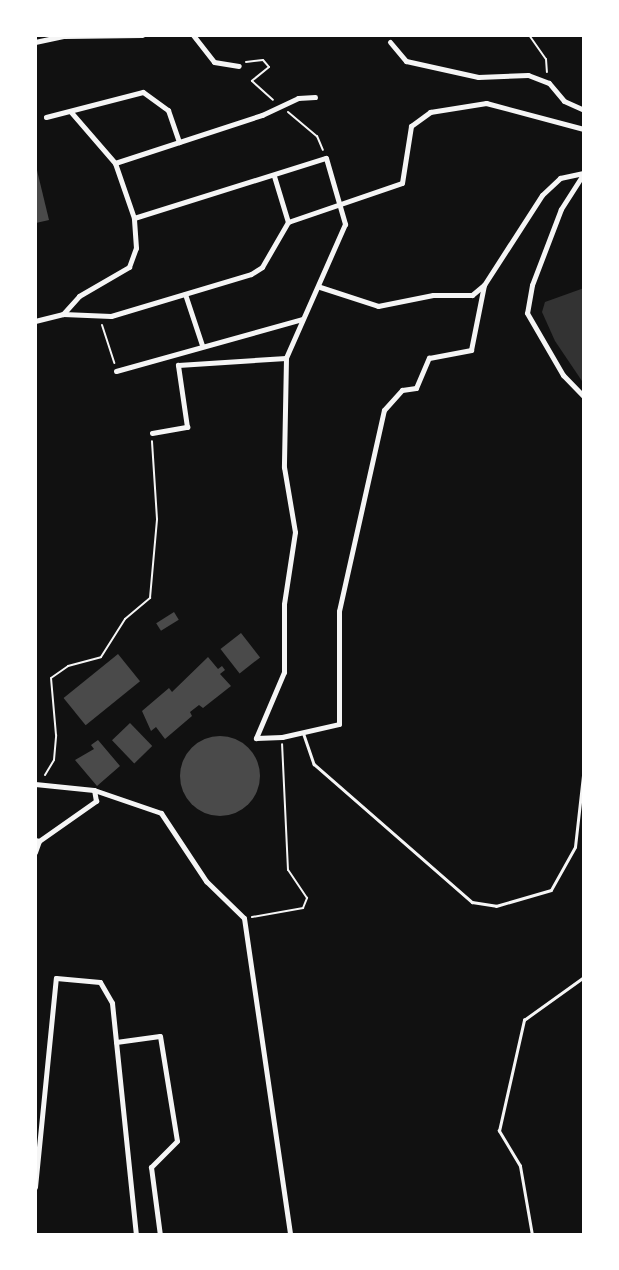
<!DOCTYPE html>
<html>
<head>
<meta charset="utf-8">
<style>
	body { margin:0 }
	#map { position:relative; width:619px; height:1270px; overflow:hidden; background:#111; font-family:Cabin,sans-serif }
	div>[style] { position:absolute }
	.water>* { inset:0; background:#333 }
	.building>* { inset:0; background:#4a4a4a; transform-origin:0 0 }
	.round { border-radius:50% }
	.path>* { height:2px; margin:-1px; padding:0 1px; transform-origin:1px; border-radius:1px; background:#f5f5f5 }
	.service>* { height:2.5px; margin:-1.25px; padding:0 1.25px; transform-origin:1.25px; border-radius:1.25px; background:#f5f5f5 }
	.minor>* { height:5px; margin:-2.5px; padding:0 2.5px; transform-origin:2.5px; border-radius:2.5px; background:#f5f5f5 }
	span { translate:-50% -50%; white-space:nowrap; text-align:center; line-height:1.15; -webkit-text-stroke:7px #fff; paint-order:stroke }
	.frame { position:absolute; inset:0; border:37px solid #fff; pointer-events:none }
</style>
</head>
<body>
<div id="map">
	<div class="water">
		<i style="clip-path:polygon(584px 288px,584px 384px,555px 341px,542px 312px,545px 302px)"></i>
	</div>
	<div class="building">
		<i style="clip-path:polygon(35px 162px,49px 220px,36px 223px,35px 220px)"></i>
		<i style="left:174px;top:612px;width:9px;height:21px;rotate:58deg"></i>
		<i style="left:241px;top:633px;width:31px;height:26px;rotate:52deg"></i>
		<i style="left:118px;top:654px;width:35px;height:70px;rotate:51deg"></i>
		<i style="clip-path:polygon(208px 657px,218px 669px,222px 666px,225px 670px,220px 674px,231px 686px,203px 708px,199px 705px,190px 712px,192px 716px,165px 739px,156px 727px,151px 731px,142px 711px,169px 688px,172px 692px)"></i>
		<i style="left:130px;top:723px;width:32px;height:25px;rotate:46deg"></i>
		<i class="round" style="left:180px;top:736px;width:80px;height:80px"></i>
		<i style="clip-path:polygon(98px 740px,120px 766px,97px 786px,75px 760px,94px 749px,91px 745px)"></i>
	</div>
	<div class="path">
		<i style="left:529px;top:35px;width:29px;rotate:55deg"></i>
		<i style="left:546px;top:59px;width:13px;rotate:86deg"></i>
		<i style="left:246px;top:62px;width:17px;rotate:-7deg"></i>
		<i style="left:263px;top:60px;width:9px;rotate:49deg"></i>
		<i style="left:269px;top:67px;width:22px;rotate:141deg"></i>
		<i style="left:252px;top:81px;width:28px;rotate:42deg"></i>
		<i style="left:288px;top:112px;width:38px;rotate:40deg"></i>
		<i style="left:317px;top:136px;width:15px;rotate:67deg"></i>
		<i style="left:102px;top:325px;width:40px;rotate:72deg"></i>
		<i style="left:45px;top:775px;width:17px;rotate:-59deg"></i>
		<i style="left:54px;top:760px;width:25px;rotate:-85deg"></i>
		<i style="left:56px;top:735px;width:57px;rotate:-95deg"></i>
		<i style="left:51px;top:678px;width:21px;rotate:-35deg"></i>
		<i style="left:68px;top:666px;width:34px;rotate:-15deg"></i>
		<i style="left:101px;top:657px;width:45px;rotate:-57.7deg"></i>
		<i style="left:125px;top:619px;width:33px;rotate:-40deg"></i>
		<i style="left:150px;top:598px;width:79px;rotate:-84.9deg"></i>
		<i style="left:157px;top:519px;width:78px;rotate:-93.7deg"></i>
		<i style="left:252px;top:917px;width:52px;rotate:-10deg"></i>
		<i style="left:303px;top:908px;width:11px;rotate:-68deg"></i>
		<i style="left:307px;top:898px;width:34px;rotate:-124deg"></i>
		<i style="left:288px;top:870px;width:126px;rotate:-92.7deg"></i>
	</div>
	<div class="service">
		<i style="left:303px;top:732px;width:34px;rotate:71deg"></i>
		<i style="left:314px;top:764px;width:210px;rotate:41.1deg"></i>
		<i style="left:472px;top:902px;width:24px;rotate:9deg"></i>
		<i style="left:496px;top:906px;width:57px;rotate:-16.2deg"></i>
		<i style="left:551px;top:890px;width:49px;rotate:-60.8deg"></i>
		<i style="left:575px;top:847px;width:81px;rotate:-83.6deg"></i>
		<i style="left:532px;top:1235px;width:70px;rotate:-99.9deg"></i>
		<i style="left:520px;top:1166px;width:41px;rotate:-121deg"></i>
		<i style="left:499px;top:1131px;width:114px;rotate:-77.3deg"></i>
		<i style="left:524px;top:1020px;width:74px;rotate:-35.6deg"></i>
	</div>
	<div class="minor">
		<i style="left:193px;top:35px;width:34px;rotate:52deg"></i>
		<i style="left:214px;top:62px;width:25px;rotate:9deg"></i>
		<i style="left:35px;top:42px;width:30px;rotate:-12deg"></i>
		<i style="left:64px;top:36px;width:78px;rotate:-0.7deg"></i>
		<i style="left:390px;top:42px;width:25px;rotate:50deg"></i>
		<i style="left:406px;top:61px;width:74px;rotate:12.5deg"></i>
		<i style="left:478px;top:77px;width:50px;rotate:-2.3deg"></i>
		<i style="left:528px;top:75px;width:22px;rotate:21deg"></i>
		<i style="left:549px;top:83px;width:23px;rotate:50deg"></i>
		<i style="left:564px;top:101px;width:22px;rotate:24deg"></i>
		<i style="left:46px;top:117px;width:100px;rotate:-14.5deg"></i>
		<i style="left:143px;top:92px;width:31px;rotate:36deg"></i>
		<i style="left:168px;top:110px;width:34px;rotate:71deg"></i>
		<i style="left:115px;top:163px;width:155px;rotate:-18.1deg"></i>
		<i style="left:262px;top:115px;width:40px;rotate:-25deg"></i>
		<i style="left:298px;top:98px;width:17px;rotate:-3deg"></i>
		<i style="left:584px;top:173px;width:43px;rotate:122.6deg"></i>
		<i style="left:561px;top:209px;width:81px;rotate:110.9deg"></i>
		<i style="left:532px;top:285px;width:28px;rotate:100deg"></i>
		<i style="left:527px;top:313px;width:72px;rotate:59.9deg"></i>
		<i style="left:563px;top:375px;width:30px;rotate:46deg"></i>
		<i style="left:274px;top:176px;width:48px;rotate:73.1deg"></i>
		<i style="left:134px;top:218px;width:201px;rotate:-17.4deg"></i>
		<i style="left:326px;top:158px;width:69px;rotate:73.9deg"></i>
		<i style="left:345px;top:224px;width:146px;rotate:113.8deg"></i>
		<i style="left:286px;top:358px;width:109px;rotate:91.1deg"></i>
		<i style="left:284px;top:467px;width:66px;rotate:80.4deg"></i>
		<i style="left:295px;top:532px;width:73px;rotate:98.7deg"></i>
		<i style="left:284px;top:604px;width:68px;rotate:90deg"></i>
		<i style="left:284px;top:672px;width:72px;rotate:113deg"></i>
		<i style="left:256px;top:738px;width:26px;rotate:-2deg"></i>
		<i style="left:282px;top:737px;width:58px;rotate:-12.8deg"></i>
		<i style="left:339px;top:724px;width:113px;rotate:-90deg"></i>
		<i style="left:339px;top:611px;width:206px;rotate:-77.4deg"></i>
		<i style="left:384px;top:410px;width:27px;rotate:-48deg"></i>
		<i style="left:402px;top:390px;width:14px;rotate:-8deg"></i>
		<i style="left:416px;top:388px;width:33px;rotate:-67deg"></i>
		<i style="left:429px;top:358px;width:43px;rotate:-10.8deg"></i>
		<i style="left:471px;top:350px;width:66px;rotate:-78.7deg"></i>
		<i style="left:320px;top:287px;width:61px;rotate:18.1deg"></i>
		<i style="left:378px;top:306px;width:56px;rotate:-11.3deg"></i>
		<i style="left:433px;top:295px;width:39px"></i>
		<i style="left:472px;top:295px;width:16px;rotate:-40deg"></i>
		<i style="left:484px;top:285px;width:107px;rotate:-57.2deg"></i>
		<i style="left:542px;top:195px;width:25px;rotate:-43deg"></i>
		<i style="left:560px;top:178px;width:25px;rotate:-12deg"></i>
		<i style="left:185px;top:294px;width:54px;rotate:71.6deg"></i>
		<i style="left:63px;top:314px;width:24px;rotate:-48deg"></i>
		<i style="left:79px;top:296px;width:58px;rotate:-30.1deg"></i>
		<i style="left:129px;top:267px;width:20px;rotate:-70deg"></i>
		<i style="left:136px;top:248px;width:30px;rotate:-94deg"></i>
		<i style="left:134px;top:218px;width:58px;rotate:-109.1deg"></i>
		<i style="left:115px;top:163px;width:67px;rotate:-130.8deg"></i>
		<i style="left:35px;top:321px;width:29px;rotate:-14deg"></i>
		<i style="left:63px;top:314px;width:48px;rotate:2.4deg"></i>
		<i style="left:111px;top:316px;width:146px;rotate:-16.7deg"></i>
		<i style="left:251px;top:274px;width:13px;rotate:-32deg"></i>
		<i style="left:262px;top:267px;width:52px;rotate:-60deg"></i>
		<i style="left:288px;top:222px;width:120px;rotate:-18.9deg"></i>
		<i style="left:402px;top:183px;width:58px;rotate:-81deg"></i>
		<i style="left:411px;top:126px;width:24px;rotate:-36deg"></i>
		<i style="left:430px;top:112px;width:57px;rotate:-9.1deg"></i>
		<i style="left:486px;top:103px;width:101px;rotate:14.9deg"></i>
		<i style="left:116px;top:371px;width:193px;rotate:-15.6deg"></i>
		<i style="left:152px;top:433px;width:36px;rotate:-10deg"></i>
		<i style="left:187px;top:427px;width:63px;rotate:-98.3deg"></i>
		<i style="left:178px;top:365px;width:108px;rotate:-3.7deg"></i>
		<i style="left:35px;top:784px;width:59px;rotate:5.8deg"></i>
		<i style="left:94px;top:790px;width:71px;rotate:18.9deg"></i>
		<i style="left:161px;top:813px;width:82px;rotate:56.5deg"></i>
		<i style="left:206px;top:881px;width:53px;rotate:44.2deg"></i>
		<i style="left:244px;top:918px;width:320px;rotate:81.7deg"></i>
		<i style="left:35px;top:840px;width:4px;rotate:14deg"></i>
		<i style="left:39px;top:841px;width:12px;rotate:110deg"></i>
		<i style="left:39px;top:841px;width:70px;rotate:-35.1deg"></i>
		<i style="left:96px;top:801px;width:11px;rotate:-100deg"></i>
		<i style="left:116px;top:1042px;width:44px;rotate:-7.8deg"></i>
		<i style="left:160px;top:1036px;width:106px;rotate:80.8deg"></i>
		<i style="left:177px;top:1141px;width:37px;rotate:135deg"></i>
		<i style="left:151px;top:1167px;width:69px;rotate:82.5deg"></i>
		<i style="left:35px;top:1187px;width:210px;rotate:-84.3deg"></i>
		<i style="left:56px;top:978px;width:44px;rotate:5.2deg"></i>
		<i style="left:100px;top:982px;width:24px;rotate:60deg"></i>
		<i style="left:112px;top:1003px;width:233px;rotate:84.1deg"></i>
	</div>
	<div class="frame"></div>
</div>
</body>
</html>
